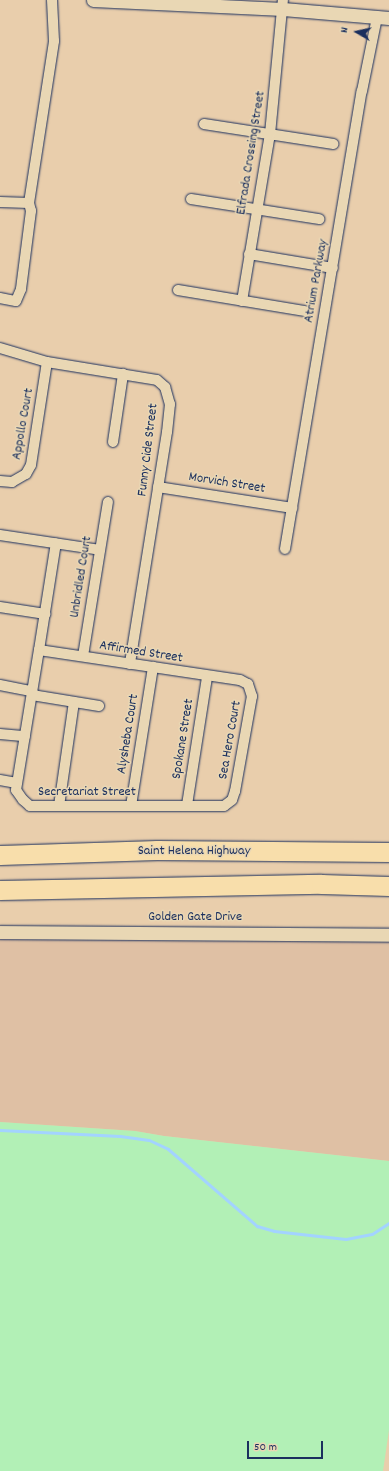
<!DOCTYPE html>
<html>
<head>
<meta charset="utf-8">
<style>
	body { margin:0 }
	#map { position:relative; width:389px; height:1471px; overflow:hidden; background:#e9ceac; font-family:Dekko,sans-serif }
	div>[style] { position:absolute }
	.built>* { inset:0; background:#dfc0a4 }
	.green>* { inset:0; background:#b2f0b6 }
	.stream>* { height:3px; margin:-1.5px; padding:0 1.5px; transform-origin:1.5px; border-radius:1.5px; background:#a3d3ff }
	.roads { filter:drop-shadow(0 0 1px #1b2f5e) drop-shadow(0 0 1px #1b2f5e) }
	.minor>* { height:10px; margin:-5px; padding:0 5px; transform-origin:5px; border-radius:5px; background:#e9d7b4 }
	.tertiary>* { height:13px; margin:-6.5px; padding:0 6.5px; transform-origin:6.5px; border-radius:6.5px; background:#e9d7b4 }
	.motorway>* { height:19px; margin:-9.5px; padding:0 9.5px; transform-origin:9.5px; border-radius:9.5px; background:#f8deab }
	span { translate:-50% -50%; white-space:nowrap; text-align:center; line-height:1.15; -webkit-text-stroke:3px #e9d7b4; paint-order:stroke }
	.street-label { font-size:14px; color:#1b2f5e }
	.north { position:absolute; left:337px; top:12px; width:40px; height:40px; -webkit-text-stroke:3px #e9d7b4; paint-order:stroke; rotate:279deg; font-size:11px; font-weight:700; line-height:16px; text-align:center; color:#1b2f5e }
	.north::after { content:''; display:block; margin:auto; width:14px; height:18px; background:#1b2f5e; clip-path:polygon(50% 0,100% 100%,50% 72%,0 100%) }
	.scale { position:absolute; left:247px; top:1441px; width:76px; height:18px; box-sizing:border-box; border:2px solid #1b2f5e; border-top:0; padding-left:5px; font-size:12px; line-height:14px; white-space:nowrap; color:#1b2f5e; -webkit-text-stroke:3px #e9d7b4; paint-order:stroke }
</style>
</head>
<body>
<div id="map">
	<div class="built">
		<i style="clip-path:polygon(0 932px,389px 935px,389px 1161px,164px 1136px,135px 1131px,0 1122px)"></i>
	</div>
	<div class="green">
		<i style="clip-path:polygon(0 1122px,135px 1131px,164px 1136px,389px 1161px,389px 1430px,383px 1471px,0 1471px)"></i>
	</div>
	<div class="stream">
		<i style="left:0;top:1130px;width:120px;rotate:2.9deg"></i>
		<i style="left:120px;top:1136px;width:29px;rotate:8deg"></i>
		<i style="left:149px;top:1140px;width:21px;rotate:25deg"></i>
		<i style="left:168px;top:1149px;width:118px;rotate:40.9deg"></i>
		<i style="left:257px;top:1226px;width:18px;rotate:16deg"></i>
		<i style="left:274px;top:1231px;width:72px;rotate:6.3deg"></i>
		<i style="left:346px;top:1239px;width:26px;rotate:-11deg"></i>
		<i style="left:372px;top:1234px;width:20px;rotate:-33deg"></i>
	</div>
	<div class="roads">
		<div class="minor">
			<i style="left:204px;top:124px;width:131px;rotate:8.8deg"></i>
			<i style="left:191px;top:199px;width:130px;rotate:8.9deg"></i>
			<i style="left:0;top:202px;width:29px;rotate:2deg"></i>
			<i style="left:29px;top:203px;width:164px;rotate:-81.2deg"></i>
			<i style="left:54px;top:41px;width:41px;rotate:-92.8deg"></i>
			<i style="left:249px;top:254px;width:85px;rotate:9.5deg"></i>
			<i style="left:178px;top:290px;width:129px;rotate:9.4deg"></i>
			<i style="left:0;top:298px;width:16px;rotate:11deg"></i>
			<i style="left:16px;top:301px;width:13px;rotate:-67deg"></i>
			<i style="left:21px;top:289px;width:79px;rotate:-82.7deg"></i>
			<i style="left:31px;top:211px;width:8px;rotate:-104deg"></i>
			<i style="left:242px;top:301px;width:169px;rotate:-80.5deg"></i>
			<i style="left:270px;top:134px;width:135px;rotate:-84.5deg"></i>
			<i style="left:0;top:348px;width:49px;rotate:16.6deg"></i>
			<i style="left:47px;top:362px;width:111px;rotate:9.3deg"></i>
			<i style="left:157px;top:380px;width:11px;rotate:41deg"></i>
			<i style="left:165px;top:387px;width:18px;rotate:74deg"></i>
			<i style="left:170px;top:404px;width:28px;rotate:96deg"></i>
			<i style="left:167px;top:432px;width:235px;rotate:99.1deg"></i>
			<i style="left:113px;top:442px;width:69px;rotate:-81.6deg"></i>
			<i style="left:0;top:481px;width:12px;rotate:5deg"></i>
			<i style="left:12px;top:482px;width:16px;rotate:-30deg"></i>
			<i style="left:26px;top:474px;width:10px;rotate:-61deg"></i>
			<i style="left:31px;top:465px;width:104px;rotate:-81.2deg"></i>
			<i style="left:158px;top:487px;width:136px;rotate:8.9deg"></i>
			<i style="left:0;top:535px;width:101px;rotate:8.5deg"></i>
			<i style="left:285px;top:549px;width:464px;rotate:-80.5deg"></i>
			<i style="left:362px;top:91px;width:76px;rotate:-78.5deg"></i>
			<i style="left:0;top:607px;width:46px;rotate:8.8deg"></i>
			<i style="left:39px;top:650px;width:203px;rotate:8.5deg"></i>
			<i style="left:240px;top:680px;width:9px;rotate:27deg"></i>
			<i style="left:248px;top:684px;width:13px;rotate:72deg"></i>
			<i style="left:252px;top:696px;width:97px;rotate:100.1deg"></i>
			<i style="left:235px;top:791px;width:9px;rotate:108deg"></i>
			<i style="left:232px;top:800px;width:10px;rotate:143deg"></i>
			<i style="left:224px;top:806px;width:194px;rotate:180deg"></i>
			<i style="left:30px;top:806px;width:9px;rotate:-139deg"></i>
			<i style="left:23px;top:800px;width:12px;rotate:-125deg"></i>
			<i style="left:16px;top:790px;width:142px;rotate:-80.7deg"></i>
			<i style="left:39px;top:650px;width:108px;rotate:-81deg"></i>
			<i style="left:83px;top:656px;width:156px;rotate:-80.8deg"></i>
			<i style="left:0;top:685px;width:33px;rotate:11deg"></i>
			<i style="left:32px;top:695px;width:68px;rotate:9.3deg"></i>
			<i style="left:0;top:734px;width:25px;rotate:5deg"></i>
			<i style="left:0;top:780px;width:17px;rotate:10deg"></i>
			<i style="left:187px;top:805px;width:130px;rotate:-81.1deg"></i>
			<i style="left:59px;top:806px;width:105px;rotate:-81.8deg"></i>
			<i style="left:131px;top:806px;width:141px;rotate:-81deg"></i>
		</div>
		<div class="tertiary">
			<i style="left:93px;top:0;width:190px;rotate:2.7deg"></i>
			<i style="left:283px;top:9px;width:106px;rotate:4.9deg"></i>
			<i style="left:0;top:932px;width:389px;rotate:0.4deg"></i>
		</div>
		<div class="motorway">
			<i style="left:0;top:855px;width:157px;rotate:-1.8deg"></i>
			<i style="left:157px;top:850px;width:232px;rotate:0.5deg"></i>
			<i style="left:0;top:890px;width:321px;rotate:-1.1deg"></i>
			<i style="left:321px;top:884px;width:68px;rotate:1.7deg"></i>
		</div>
	</div>
	<div class="street-label">
		<span style="left:251px;top:153px;rotate:-81deg">Elfrada Crossing Street</span>
		<span style="left:316px;top:281px;rotate:-80deg">Atrium Parkway</span>
		<span style="left:23px;top:424px;rotate:-80deg">Appollo Court</span>
		<span style="left:148px;top:450px;rotate:-83deg">Funny Cide Street</span>
		<span style="left:227px;top:483px;rotate:9deg">Morvich Street</span>
		<span style="left:81px;top:577px;rotate:-81deg">Unbridled Court</span>
		<span style="left:141px;top:652px;rotate:9deg">Affirmed Street</span>
		<span style="left:128px;top:734px;rotate:-81deg">Alysheba Court</span>
		<span style="left:183px;top:739px;rotate:-81deg">Spokane Street</span>
		<span style="left:230px;top:740px;rotate:-80deg">Sea Hero Court</span>
		<span style="left:87px;top:792px">Secretariat Street</span>
		<span style="left:194px;top:851px">Saint Helena Highway</span>
		<span style="left:195px;top:917px">Golden Gate Drive</span>
	</div>
	<div class="north">N</div>
	<div class="scale">50 m</div>
</div>
</body>
</html>
